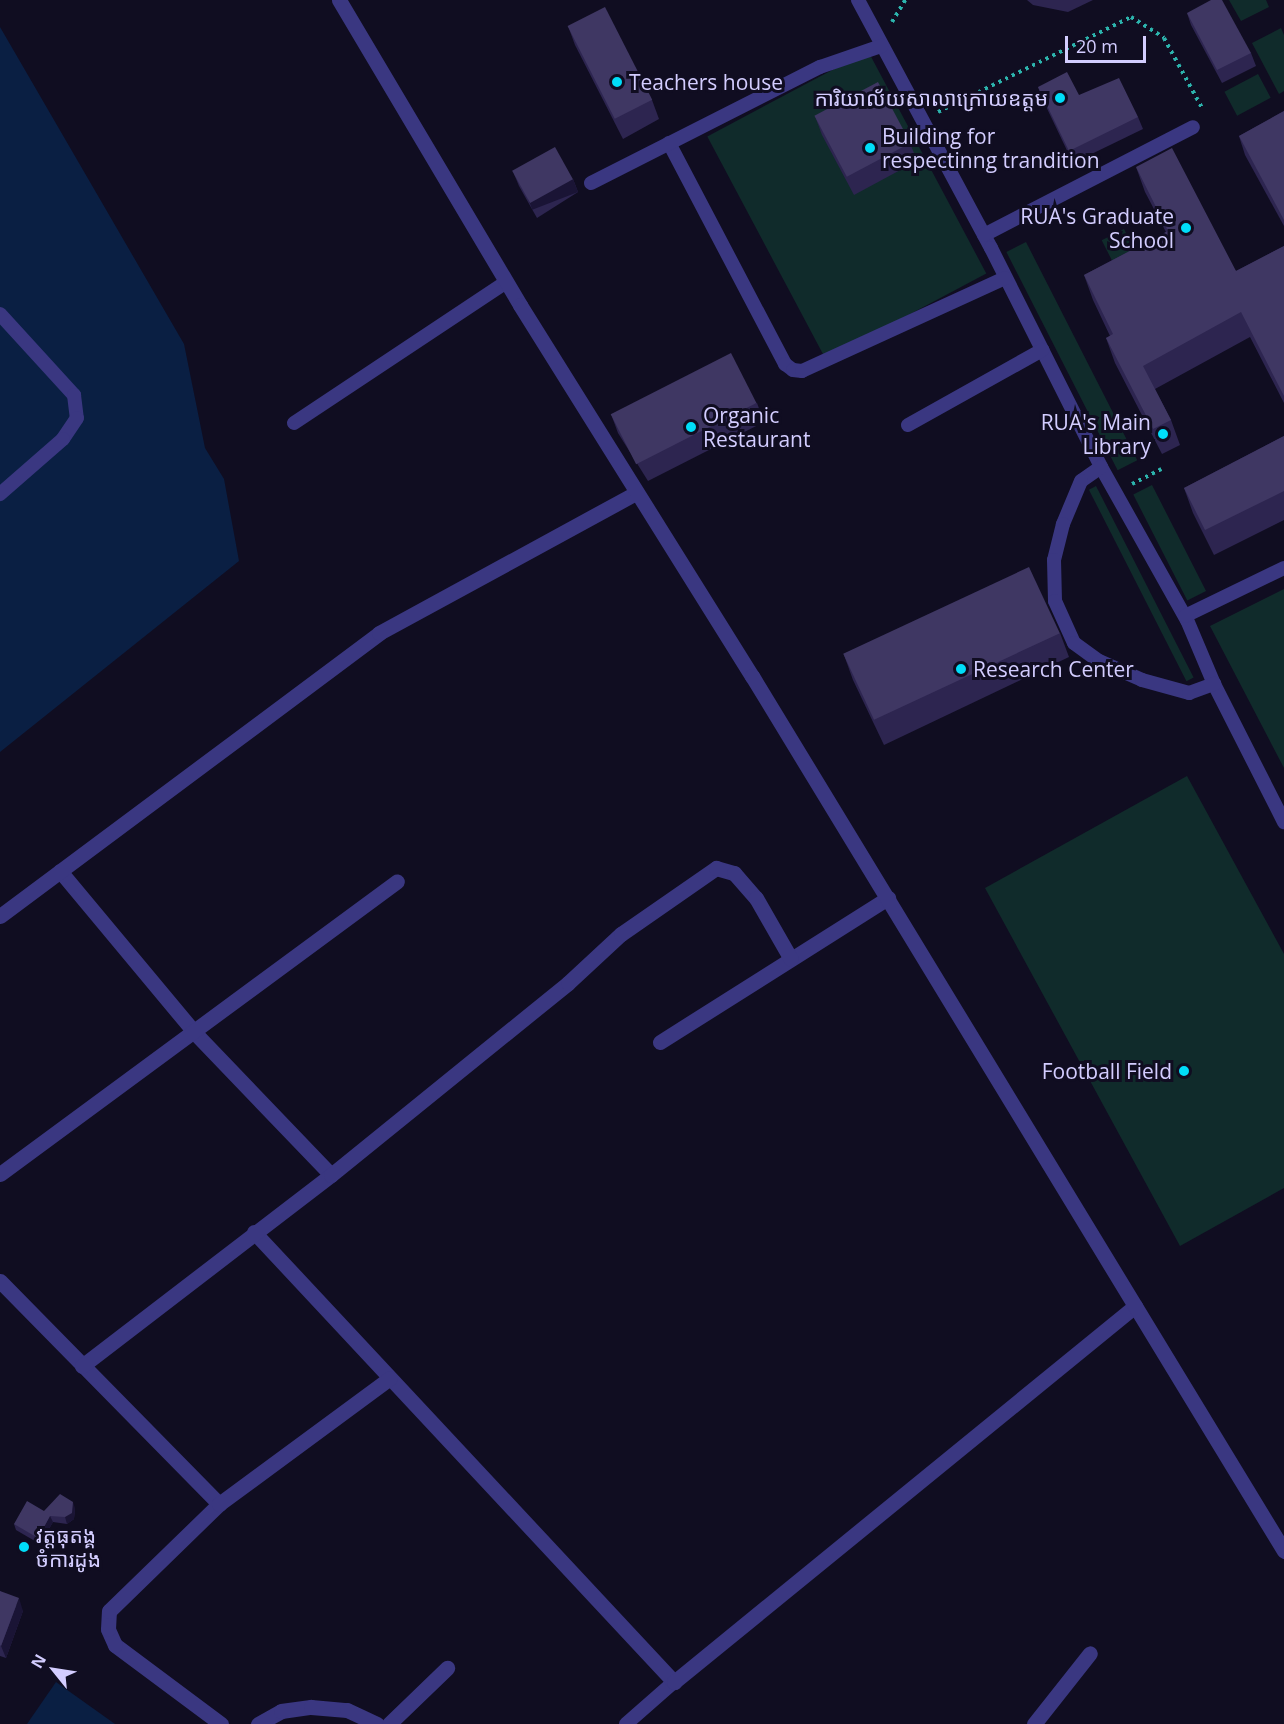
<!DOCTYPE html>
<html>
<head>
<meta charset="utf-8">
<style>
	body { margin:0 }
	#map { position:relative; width:1284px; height:1724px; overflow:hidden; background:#100d21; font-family:"Open Sans","Noto Sans Khmer",sans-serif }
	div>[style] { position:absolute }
	.green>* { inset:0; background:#102b2b; transform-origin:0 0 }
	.water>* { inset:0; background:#0a1f43 }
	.path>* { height:4px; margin-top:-2px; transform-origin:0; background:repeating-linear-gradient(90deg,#2cb4ad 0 3px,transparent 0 7.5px) }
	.service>* { height:14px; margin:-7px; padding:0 7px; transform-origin:7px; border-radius:7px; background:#3a3781 }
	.minor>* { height:15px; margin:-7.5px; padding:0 7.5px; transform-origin:7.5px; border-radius:7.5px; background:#3a3781 }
	.tertiary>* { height:15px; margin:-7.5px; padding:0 7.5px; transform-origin:7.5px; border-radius:7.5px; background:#3a3781 }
	.wall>* { inset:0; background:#2d2550 }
	.shaded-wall>* { inset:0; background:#1a1435; transform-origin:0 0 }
	.building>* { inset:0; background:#3f3763; transform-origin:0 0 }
	.dots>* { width:16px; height:16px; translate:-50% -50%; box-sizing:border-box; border:3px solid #100d21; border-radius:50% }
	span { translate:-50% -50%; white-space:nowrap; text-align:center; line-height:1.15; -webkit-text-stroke:6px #100d21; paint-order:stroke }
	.poi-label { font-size:21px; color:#d3cdff }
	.left { translate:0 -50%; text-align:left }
	.right { translate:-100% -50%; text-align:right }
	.north { position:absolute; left:24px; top:1640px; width:60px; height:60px; -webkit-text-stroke:4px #100d21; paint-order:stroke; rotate:300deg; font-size:16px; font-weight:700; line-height:24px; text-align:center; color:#d3cdff }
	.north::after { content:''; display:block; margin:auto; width:21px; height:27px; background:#d3cdff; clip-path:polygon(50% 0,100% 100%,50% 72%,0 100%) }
	.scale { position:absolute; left:1065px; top:36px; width:81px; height:27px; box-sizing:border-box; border:3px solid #d3cdff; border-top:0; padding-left:8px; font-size:18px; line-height:21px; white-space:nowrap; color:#d3cdff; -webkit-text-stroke:4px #100d21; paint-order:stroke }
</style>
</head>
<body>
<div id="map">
	<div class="green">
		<i style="clip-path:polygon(1229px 0,1266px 0,1269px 7px,1241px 21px)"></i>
		<i style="clip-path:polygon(1281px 28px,1284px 35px,1284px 91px,1279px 94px,1252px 43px)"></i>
		<i style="left:868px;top:51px;width:252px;height:182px;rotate:62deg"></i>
		<i style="left:1258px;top:74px;width:27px;height:38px;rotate:62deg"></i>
		<i style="left:1124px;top:229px;width:25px;height:25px;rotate:63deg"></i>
		<i style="left:1026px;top:242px;width:245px;height:22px;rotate:63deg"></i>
		<i style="left:1152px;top:485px;width:119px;height:21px;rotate:63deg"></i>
		<i style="left:1096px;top:486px;width:215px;height:8px;rotate:63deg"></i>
		<i style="clip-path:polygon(1284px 589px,1284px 768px,1210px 626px)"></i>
		<i style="clip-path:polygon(1187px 776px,1284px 954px,1284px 1188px,1180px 1246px,985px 888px)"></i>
	</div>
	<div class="water">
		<i style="clip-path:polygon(0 27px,184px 344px,205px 448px,224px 479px,239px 561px,0 752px)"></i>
		<i style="clip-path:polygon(56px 1682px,115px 1724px,27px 1724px)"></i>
	</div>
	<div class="path">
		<i style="left:892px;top:22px;width:26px;rotate:-59deg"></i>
		<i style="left:938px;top:112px;width:215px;rotate:-26.2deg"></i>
		<i style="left:1131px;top:17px;width:39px;rotate:32deg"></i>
		<i style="left:1164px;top:38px;width:80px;rotate:61.5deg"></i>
		<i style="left:1132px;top:484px;width:33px;rotate:-27deg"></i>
	</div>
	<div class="service">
		<i style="left:858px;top:0;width:281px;rotate:61.8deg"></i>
		<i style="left:991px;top:248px;width:245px;rotate:63.3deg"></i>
		<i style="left:1101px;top:467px;width:176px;rotate:60.7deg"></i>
		<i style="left:1187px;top:620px;width:69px;rotate:67.1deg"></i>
		<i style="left:1214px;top:684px;width:155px;rotate:63.1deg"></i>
		<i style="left:669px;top:143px;width:250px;rotate:62.3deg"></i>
		<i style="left:785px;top:364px;width:10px;rotate:37deg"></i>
		<i style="left:793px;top:370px;width:9px;rotate:6deg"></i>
		<i style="left:802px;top:371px;width:223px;rotate:-24.6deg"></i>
		<i style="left:591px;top:183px;width:257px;rotate:-26.9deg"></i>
		<i style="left:820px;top:67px;width:65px;rotate:-19deg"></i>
		<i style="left:984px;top:235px;width:235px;rotate:-27.3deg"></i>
		<i style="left:0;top:314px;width:110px;rotate:47.6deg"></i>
		<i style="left:74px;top:395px;width:23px;rotate:83deg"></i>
		<i style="left:77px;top:418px;width:25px;rotate:124deg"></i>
		<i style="left:63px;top:439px;width:84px;rotate:138.9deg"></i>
		<i style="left:294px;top:423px;width:255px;rotate:-33.6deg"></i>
		<i style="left:908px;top:425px;width:154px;rotate:-29.2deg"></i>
		<i style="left:1101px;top:467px;width:24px;rotate:145deg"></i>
		<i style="left:1081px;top:481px;width:47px;rotate:112.7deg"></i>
		<i style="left:1063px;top:524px;width:37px;rotate:104deg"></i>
		<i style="left:1054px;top:560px;width:41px;rotate:88.6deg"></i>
		<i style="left:1055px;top:601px;width:46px;rotate:65.7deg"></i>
		<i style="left:1074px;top:643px;width:31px;rotate:36deg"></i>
		<i style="left:1099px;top:661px;width:47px;rotate:23.8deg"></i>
		<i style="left:1142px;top:680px;width:49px;rotate:15.5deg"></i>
		<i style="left:1189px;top:693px;width:27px;rotate:-20deg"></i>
		<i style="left:1185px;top:616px;width:110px;rotate:-25.9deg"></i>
		<i style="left:626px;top:1724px;width:64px;rotate:-41.2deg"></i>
	</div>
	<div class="minor">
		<i style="left:60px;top:871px;width:209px;rotate:50.2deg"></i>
		<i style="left:194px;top:1032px;width:198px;rotate:46.2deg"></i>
		<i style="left:0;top:916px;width:473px;rotate:-36.7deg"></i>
		<i style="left:379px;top:633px;width:293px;rotate:-28.6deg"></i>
		<i style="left:660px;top:1042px;width:270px;rotate:-32.3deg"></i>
		<i style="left:0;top:1174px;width:493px;rotate:-36.4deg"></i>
		<i style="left:254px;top:1232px;width:616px;rotate:46.97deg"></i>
		<i style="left:674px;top:1682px;width:595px;rotate:-39.2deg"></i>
		<i style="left:0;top:1281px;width:313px;rotate:45.5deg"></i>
		<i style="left:82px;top:1366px;width:314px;rotate:-37.5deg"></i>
		<i style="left:331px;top:1175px;width:305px;rotate:-39deg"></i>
		<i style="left:568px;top:983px;width:72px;rotate:-42.8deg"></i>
		<i style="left:621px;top:934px;width:116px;rotate:-34.8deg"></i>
		<i style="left:716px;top:868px;width:19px;rotate:16deg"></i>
		<i style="left:734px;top:873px;width:33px;rotate:49deg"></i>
		<i style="left:756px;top:898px;width:70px;rotate:60.2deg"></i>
		<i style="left:221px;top:1724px;width:132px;rotate:-143.3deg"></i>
		<i style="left:115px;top:1645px;width:17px;rotate:-114deg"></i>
		<i style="left:108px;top:1629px;width:18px;rotate:-87deg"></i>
		<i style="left:109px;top:1611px;width:153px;rotate:-44.2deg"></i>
		<i style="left:219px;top:1504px;width:212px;rotate:-36.4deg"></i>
		<i style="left:258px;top:1724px;width:26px;rotate:-29deg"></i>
		<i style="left:281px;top:1711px;width:30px;rotate:-8deg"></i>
		<i style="left:311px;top:1707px;width:36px;rotate:5deg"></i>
		<i style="left:347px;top:1710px;width:33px;rotate:25deg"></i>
		<i style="left:389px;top:1724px;width:81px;rotate:-44deg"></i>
		<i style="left:1034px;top:1724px;width:90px;rotate:-51.7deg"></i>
	</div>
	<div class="tertiary">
		<i style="left:339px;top:0;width:355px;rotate:59.3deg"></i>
		<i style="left:520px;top:305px;width:438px;rotate:58deg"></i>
		<i style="left:752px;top:676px;width:1024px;rotate:58.7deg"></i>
	</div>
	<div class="wall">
		<i style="clip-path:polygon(1027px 0,1093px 0,1068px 12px,1033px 5px)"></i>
		<i style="clip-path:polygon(1187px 13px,1251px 53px,1256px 66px,1222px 83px,1191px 25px)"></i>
		<i style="clip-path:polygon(568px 26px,652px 100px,659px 119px,623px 139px,575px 45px)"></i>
		<i style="clip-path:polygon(1038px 87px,1079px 95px,1138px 117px,1143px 129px,1073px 163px,1042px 98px)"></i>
		<i style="clip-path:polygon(1284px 111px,1284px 226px,1245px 155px,1239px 136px)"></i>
		<i style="clip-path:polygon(815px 116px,910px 143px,917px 161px,854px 195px,822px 135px)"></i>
		<i style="clip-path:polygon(1136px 167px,1236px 271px,1284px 246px,1284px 403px,1250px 337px,1155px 389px,1171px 420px,1180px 445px,1162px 454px,1115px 363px,1106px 338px,1110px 336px,1093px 300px,1084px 275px,1166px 232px,1145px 192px)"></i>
		<i style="clip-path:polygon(514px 174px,573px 179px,578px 192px,537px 218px,519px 186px)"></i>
		<i style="clip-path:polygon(757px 403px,764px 422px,648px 481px,618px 433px,611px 414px)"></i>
		<i style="clip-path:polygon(1284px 436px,1284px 520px,1214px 555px,1193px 513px,1184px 488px)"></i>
		<i style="clip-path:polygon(1060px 633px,1069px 657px,884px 745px,853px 680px,844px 655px)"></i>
		<i style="clip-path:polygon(75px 1508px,74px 1519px,67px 1524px,53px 1522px,40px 1544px,16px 1530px,14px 1524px,44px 1511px)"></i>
		<i style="clip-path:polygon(0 1591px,23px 1611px,6px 1658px,0 1656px)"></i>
	</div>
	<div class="shaded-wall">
		<i style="left:573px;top:179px;width:14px;height:49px;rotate:69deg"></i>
		<i style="clip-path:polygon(73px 1502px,75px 1508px,74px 1519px,67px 1524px,65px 1517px)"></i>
		<i style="clip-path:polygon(50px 1516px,53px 1522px,40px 1544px,38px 1538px)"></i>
		<i style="clip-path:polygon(19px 1598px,23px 1611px,6px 1658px,1px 1646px)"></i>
	</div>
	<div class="building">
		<i style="clip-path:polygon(1211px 0,1222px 0,1251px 53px,1217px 70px,1187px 13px)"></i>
		<i style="left:605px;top:7px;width:104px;height:42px;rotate:63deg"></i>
		<i style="clip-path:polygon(1067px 72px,1079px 95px,1119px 78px,1138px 117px,1069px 151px,1038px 87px)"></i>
		<i style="left:878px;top:82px;width:69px;height:72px;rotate:62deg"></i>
		<i style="clip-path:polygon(1284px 111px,1284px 220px,1239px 136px)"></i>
		<i style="left:555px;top:147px;width:37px;height:49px;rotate:61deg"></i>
		<i style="clip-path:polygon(1172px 148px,1236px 271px,1284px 246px,1284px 396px,1241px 312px,1143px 366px,1171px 420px,1153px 429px,1106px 338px,1113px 334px,1084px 275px,1168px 231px,1136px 167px)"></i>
		<i style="left:731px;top:353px;width:56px;height:135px;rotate:63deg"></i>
		<i style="clip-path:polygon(1284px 436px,1284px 491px,1205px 530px,1184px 488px)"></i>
		<i style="left:1029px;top:567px;width:73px;height:205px;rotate:65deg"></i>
		<i style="clip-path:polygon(60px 1494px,73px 1502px,72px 1513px,65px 1517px,50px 1516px,38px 1538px,14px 1524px,27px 1501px,44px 1511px)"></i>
		<i style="clip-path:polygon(0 1591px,19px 1598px,1px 1646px,0 1645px)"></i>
	</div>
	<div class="dots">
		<i style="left:617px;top:82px;background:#00ddf8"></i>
		<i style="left:1060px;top:98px;background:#00ddf8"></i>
		<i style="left:870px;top:148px;background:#00ddf8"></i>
		<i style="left:1186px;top:228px;background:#00ddf8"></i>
		<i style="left:691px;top:427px;background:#00ddf8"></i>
		<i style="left:1163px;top:434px;background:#00ddf8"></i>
		<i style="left:961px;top:669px;background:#00ddf8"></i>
		<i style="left:1184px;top:1071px;background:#00ddf8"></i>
		<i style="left:24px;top:1547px;background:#00ddf8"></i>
	</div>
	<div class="poi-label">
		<span class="left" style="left:629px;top:82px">Teachers house</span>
		<span class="right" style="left:1048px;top:98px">ការិយាល័យសាលាក្រោយឧត្តម</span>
		<span class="left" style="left:882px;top:148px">Building for<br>respectinng trandition</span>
		<span class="right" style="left:1174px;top:228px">RUA's Graduate<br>School</span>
		<span class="left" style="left:703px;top:427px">Organic<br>Restaurant</span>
		<span class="right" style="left:1151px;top:434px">RUA's Main<br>Library</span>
		<span class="left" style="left:973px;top:669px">Research Center</span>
		<span class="right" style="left:1172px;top:1071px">Football Field</span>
		<span class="left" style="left:36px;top:1547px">វត្តធុតង្គ<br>ចំការដូង</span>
	</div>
	<div class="north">N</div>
	<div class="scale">20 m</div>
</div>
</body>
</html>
